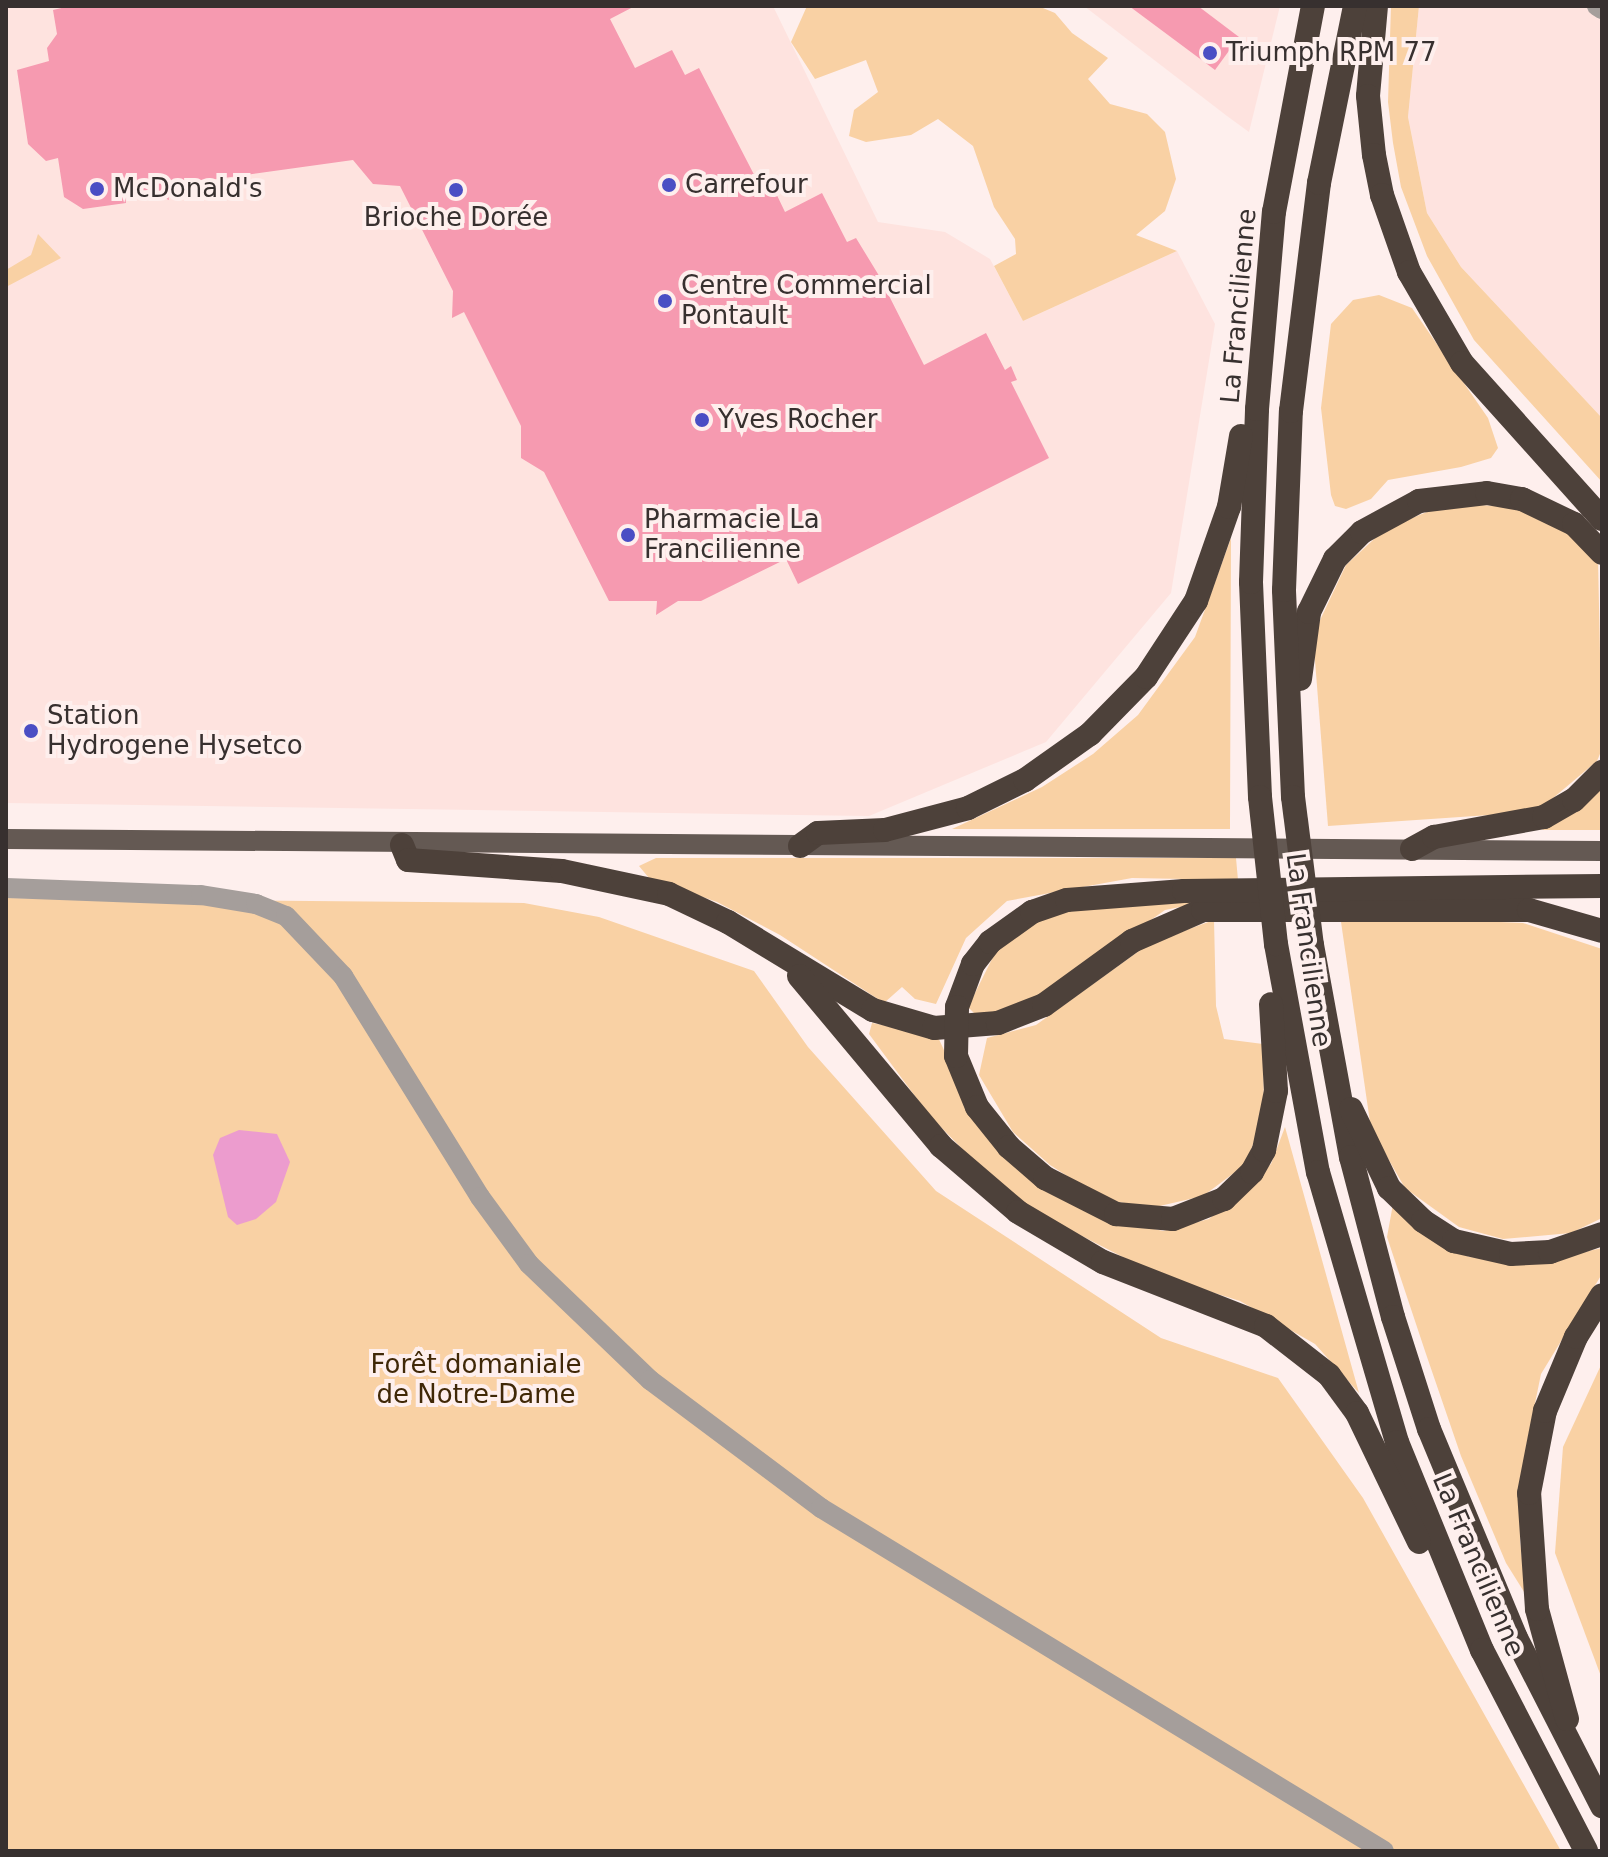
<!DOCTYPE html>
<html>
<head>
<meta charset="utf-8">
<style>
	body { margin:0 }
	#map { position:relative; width:1608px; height:1857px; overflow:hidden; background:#feefed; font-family:"DejaVu Sans",sans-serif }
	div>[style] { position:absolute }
	.built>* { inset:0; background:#fee3df }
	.green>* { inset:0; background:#f9d1a4 }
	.water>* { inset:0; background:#ec9cce }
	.building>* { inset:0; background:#f69ab0 }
	.minor>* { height:20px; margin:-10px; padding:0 10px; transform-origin:10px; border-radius:10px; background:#a59e9b }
	.major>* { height:20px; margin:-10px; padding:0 10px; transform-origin:10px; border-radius:10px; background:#645953 }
	.highway>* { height:24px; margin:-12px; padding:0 12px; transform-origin:12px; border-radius:12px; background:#4d413a }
	.highway-bridge>* { height:24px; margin:-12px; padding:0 12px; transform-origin:12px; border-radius:12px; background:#4d413a }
	.dots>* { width:22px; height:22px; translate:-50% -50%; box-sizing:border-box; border:4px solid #feefed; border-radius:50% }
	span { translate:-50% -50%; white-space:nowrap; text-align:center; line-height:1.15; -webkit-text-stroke:8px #feefed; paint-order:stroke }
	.poi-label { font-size:26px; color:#37302f }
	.left { translate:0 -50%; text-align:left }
	.street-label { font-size:26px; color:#37302f }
	.park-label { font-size:26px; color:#402807 }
	.frame { position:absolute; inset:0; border:8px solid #37302f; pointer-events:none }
</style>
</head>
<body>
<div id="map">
	<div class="built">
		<i style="clip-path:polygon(6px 6px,773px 6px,878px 222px,945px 232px,990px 259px,1023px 321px,1177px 251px,1215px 324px,1171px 593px,1046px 742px,869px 816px,6px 803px)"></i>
		<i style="clip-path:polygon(1084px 6px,1280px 6px,1249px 132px,1227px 116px)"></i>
		<i style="clip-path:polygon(1419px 6px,1602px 6px,1602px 418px,1461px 267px,1427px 213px,1408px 117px)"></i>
	</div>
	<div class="green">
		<i style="clip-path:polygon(807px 6px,1038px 6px,1055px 13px,1072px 33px,1108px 58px,1088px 79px,1110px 104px,1147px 114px,1165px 132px,1176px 179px,1165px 211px,1136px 235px,1177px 251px,1023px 321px,994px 266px,1016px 254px,1015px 239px,994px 207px,973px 146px,938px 119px,911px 135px,866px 142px,849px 136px,854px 110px,878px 92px,866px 60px,815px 79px,791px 42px)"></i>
		<i style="clip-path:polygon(1391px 6px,1419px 6px,1408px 117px,1427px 213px,1461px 267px,1602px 418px,1602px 482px,1474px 340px,1427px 256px,1401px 187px,1393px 143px,1388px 102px)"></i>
		<i style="clip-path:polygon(38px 234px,61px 258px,6px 287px,6px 270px,31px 255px)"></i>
		<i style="clip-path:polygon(1379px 295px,1412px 308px,1488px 418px,1498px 448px,1491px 458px,1461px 467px,1388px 480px,1371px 499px,1346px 509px,1335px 506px,1331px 495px,1321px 408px,1331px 324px,1353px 300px)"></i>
		<i style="clip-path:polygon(1449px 503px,1511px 507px,1562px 527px,1598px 559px,1602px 749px,1597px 761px,1546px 804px,1519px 813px,1328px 826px,1313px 635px,1346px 565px,1385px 529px)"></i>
		<i style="clip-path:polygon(1231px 538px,1230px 829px,952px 829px,1042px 787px,1093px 754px,1138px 715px,1195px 637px)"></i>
		<i style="clip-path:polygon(1602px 789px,1602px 830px,1542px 830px,1553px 821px)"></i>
		<i style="clip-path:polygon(656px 858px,1236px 858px,1238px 880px,1132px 878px,1007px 901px,966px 938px,936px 1004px,915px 999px,902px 987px,884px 1003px,780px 935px,717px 902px,649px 878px,639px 866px)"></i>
		<i style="clip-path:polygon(6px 898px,524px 903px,599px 917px,754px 971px,808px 1047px,936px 1191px,1161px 1338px,1278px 1378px,1363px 1498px,1561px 1851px,6px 1851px)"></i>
		<i style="clip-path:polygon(1225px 898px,1165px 910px,1066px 980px,1006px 1013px,977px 1016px,968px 1007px,1001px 941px,1063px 907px)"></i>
		<i style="clip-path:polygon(1340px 915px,1523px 923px,1602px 949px,1602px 1218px,1571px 1233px,1503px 1239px,1459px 1227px,1405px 1188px,1371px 1129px)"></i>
		<i style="clip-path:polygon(1214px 920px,1216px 1006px,1224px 1039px,1263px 1044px,1264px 1113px,1246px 1164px,1203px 1196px,1151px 1208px,1103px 1199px,1050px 1165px,1013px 1132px,979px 1075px,987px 1038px,1036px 1025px,1150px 943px)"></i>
		<i style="clip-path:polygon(872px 1023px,937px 1035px,980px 1128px,1107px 1218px,1163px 1231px,1209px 1219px,1271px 1164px,1285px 1127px,1359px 1393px,1315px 1344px,1240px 1301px,1160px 1276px,1035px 1212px,983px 1170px,929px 1115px,869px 1034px)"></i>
		<i style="clip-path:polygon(1393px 1204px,1469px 1257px,1544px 1261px,1602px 1248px,1602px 1274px,1541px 1374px,1526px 1447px,1520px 1541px,1526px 1595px,1506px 1563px,1461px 1456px,1426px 1354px,1387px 1237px)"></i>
		<i style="clip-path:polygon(1602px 1363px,1602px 1679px,1555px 1553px,1563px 1447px)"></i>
	</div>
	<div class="water">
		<i style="clip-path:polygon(239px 1130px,277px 1134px,290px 1162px,276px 1202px,256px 1219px,237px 1225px,228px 1217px,213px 1155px,220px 1138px)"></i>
	</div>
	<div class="building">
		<i style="clip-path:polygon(70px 6px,635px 6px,610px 19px,635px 68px,672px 50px,685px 75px,699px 68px,763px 192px,773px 187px,785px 212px,822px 193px,847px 242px,856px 238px,878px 274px,924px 365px,986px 333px,1005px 370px,1011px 366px,1017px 380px,1011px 382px,1049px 458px,798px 584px,786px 559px,701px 601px,678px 601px,656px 615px,657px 601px,609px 601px,544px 472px,521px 458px,521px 426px,464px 312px,452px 318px,453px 291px,400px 186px,373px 184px,353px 160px,167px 186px,169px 200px,145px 190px,125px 193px,126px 203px,83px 209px,64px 197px,58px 158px,46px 161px,28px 144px,17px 70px,49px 61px,47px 48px,57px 34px,53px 10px)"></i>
		<i style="clip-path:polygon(1129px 6px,1198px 6px,1239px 37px,1215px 70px)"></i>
	</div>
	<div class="minor">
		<i style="left:1597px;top:6px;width:6px;rotate:31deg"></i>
		<i style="left:6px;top:888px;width:195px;rotate:2.1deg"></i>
		<i style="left:201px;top:895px;width:56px;rotate:9.3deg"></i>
		<i style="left:256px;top:904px;width:32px;rotate:22deg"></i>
		<i style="left:286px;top:916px;width:83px;rotate:46.5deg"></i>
		<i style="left:343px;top:976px;width:260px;rotate:58.2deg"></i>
		<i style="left:480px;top:1197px;width:83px;rotate:53.8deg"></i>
		<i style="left:529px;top:1264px;width:168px;rotate:43.8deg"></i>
		<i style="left:650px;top:1380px;width:214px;rotate:36.8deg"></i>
		<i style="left:821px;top:1508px;width:659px;rotate:31.35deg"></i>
	</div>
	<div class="major">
		<i style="left:6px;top:839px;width:1596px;rotate:0.43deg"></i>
	</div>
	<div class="highway">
		<i style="left:1376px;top:6px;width:90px;rotate:95.1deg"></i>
		<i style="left:1368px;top:96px;width:59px;rotate:84.2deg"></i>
		<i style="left:1374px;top:155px;width:41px;rotate:78.7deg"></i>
		<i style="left:1382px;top:195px;width:82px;rotate:70.7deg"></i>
		<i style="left:1409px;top:272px;width:105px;rotate:59.8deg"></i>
		<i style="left:1462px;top:363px;width:210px;rotate:48.1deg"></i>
		<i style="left:1300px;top:679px;width:68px;rotate:-82.3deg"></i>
		<i style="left:1309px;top:612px;width:59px;rotate:-63.9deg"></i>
		<i style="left:1335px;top:559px;width:38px;rotate:-45deg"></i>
		<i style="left:1362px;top:532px;width:65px;rotate:-28.5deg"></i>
		<i style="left:1419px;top:501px;width:68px;rotate:-6.7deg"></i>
		<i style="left:1487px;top:493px;width:36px;rotate:10deg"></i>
		<i style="left:1522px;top:499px;width:58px;rotate:25.7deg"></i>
		<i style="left:1574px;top:524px;width:40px;rotate:46deg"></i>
		<i style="left:1260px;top:797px;width:215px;rotate:-92.4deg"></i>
		<i style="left:1251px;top:582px;width:173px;rotate:-88deg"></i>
		<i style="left:1257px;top:409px;width:198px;rotate:-85.1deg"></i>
		<i style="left:1274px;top:212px;width:210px;rotate:-79.3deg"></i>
		<i style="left:1293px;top:797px;width:207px;rotate:-92.5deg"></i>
		<i style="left:1284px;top:590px;width:179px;rotate:-87.8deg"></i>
		<i style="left:1291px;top:411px;width:230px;rotate:-83deg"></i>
		<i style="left:1319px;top:183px;width:181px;rotate:-78.5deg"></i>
		<i style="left:402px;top:845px;width:16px;rotate:68deg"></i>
		<i style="left:408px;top:860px;width:154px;rotate:4.1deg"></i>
		<i style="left:562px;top:871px;width:109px;rotate:12.1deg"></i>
		<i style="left:669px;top:894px;width:65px;rotate:25.4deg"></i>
		<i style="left:728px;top:922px;width:170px;rotate:31.3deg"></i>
		<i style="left:873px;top:1010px;width:64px;rotate:16.4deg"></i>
		<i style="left:934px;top:1028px;width:64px;rotate:-4.5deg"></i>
		<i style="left:998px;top:1023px;width:49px;rotate:-21.4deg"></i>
		<i style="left:1044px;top:1005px;width:109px;rotate:-36deg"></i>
		<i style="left:1132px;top:941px;width:77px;rotate:-23.6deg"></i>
		<i style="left:1203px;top:910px;width:326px"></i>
		<i style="left:1529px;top:910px;width:76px;rotate:16deg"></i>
		<i style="left:800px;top:846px;width:22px;rotate:-36deg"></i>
		<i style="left:818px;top:833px;width:67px;rotate:-2.6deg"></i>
		<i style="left:885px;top:830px;width:86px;rotate:-14.8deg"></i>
		<i style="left:968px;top:808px;width:64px;rotate:-26.2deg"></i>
		<i style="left:1025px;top:780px;width:80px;rotate:-35.3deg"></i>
		<i style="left:1090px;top:734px;width:80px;rotate:-45.5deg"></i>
		<i style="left:1146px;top:677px;width:91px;rotate:-56.7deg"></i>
		<i style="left:1196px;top:601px;width:100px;rotate:-70.7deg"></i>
		<i style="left:1229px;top:507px;width:72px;rotate:-80.4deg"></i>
		<i style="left:1412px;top:849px;width:25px;rotate:-29deg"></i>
		<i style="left:1434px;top:837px;width:112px;rotate:-10.3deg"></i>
		<i style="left:1544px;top:817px;width:34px;rotate:-30deg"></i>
		<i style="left:1574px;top:800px;width:40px;rotate:-45deg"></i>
		<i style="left:1276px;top:944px;width:232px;rotate:79.6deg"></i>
		<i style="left:1318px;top:1172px;width:281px;rotate:73.7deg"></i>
		<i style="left:1397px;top:1442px;width:225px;rotate:67.8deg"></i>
		<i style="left:1482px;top:1650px;width:226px;rotate:62.6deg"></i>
		<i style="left:1312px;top:945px;width:216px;rotate:79.6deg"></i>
		<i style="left:1351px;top:1157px;width:165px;rotate:75.3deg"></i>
		<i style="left:1393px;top:1317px;width:118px;rotate:72.2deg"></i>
		<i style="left:1429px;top:1429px;width:226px;rotate:67.4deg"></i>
		<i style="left:1516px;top:1638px;width:189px;rotate:62.9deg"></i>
		<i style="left:799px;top:976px;width:222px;rotate:50.1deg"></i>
		<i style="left:941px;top:1146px;width:101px;rotate:40.6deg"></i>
		<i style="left:1018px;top:1212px;width:99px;rotate:30.5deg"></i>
		<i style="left:1103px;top:1262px;width:175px;rotate:21.4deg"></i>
		<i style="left:1266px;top:1326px;width:80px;rotate:37.9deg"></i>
		<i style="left:1329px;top:1375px;width:47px;rotate:53.6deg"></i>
		<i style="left:1357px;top:1413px;width:143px;rotate:64.3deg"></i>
		<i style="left:957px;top:1007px;width:46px;rotate:-69.6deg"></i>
		<i style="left:973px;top:964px;width:28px;rotate:-52deg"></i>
		<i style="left:990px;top:942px;width:52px;rotate:-35.5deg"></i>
		<i style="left:1032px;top:912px;width:37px;rotate:-19deg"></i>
		<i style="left:1067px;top:900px;width:117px;rotate:-4.4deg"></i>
		<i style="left:1184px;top:891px;width:418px;rotate:-0.7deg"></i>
		<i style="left:956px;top:1056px;width:55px;rotate:67.6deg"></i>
		<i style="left:977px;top:1107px;width:51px;rotate:51.3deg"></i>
		<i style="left:1009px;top:1147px;width:48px;rotate:40.7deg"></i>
		<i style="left:1045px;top:1178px;width:80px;rotate:26.9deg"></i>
		<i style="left:1116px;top:1214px;width:57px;rotate:5deg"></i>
		<i style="left:1173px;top:1219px;width:55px;rotate:-21.4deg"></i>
		<i style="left:1224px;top:1199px;width:39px;rotate:-44deg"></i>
		<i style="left:1252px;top:1172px;width:25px;rotate:-61deg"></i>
		<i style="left:1264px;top:1150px;width:60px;rotate:-78.5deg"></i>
		<i style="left:1276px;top:1091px;width:87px;rotate:-93.3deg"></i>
		<i style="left:1351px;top:1109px;width:88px;rotate:64.3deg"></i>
		<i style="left:1389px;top:1188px;width:47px;rotate:44.1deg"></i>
		<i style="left:1423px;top:1221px;width:37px;rotate:33deg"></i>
		<i style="left:1454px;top:1241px;width:58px;rotate:12.8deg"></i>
		<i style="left:1511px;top:1254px;width:39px;rotate:-3deg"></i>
		<i style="left:1550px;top:1252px;width:55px;rotate:-19.1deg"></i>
		<i style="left:1567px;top:1719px;width:114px;rotate:-105.3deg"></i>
		<i style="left:1537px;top:1609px;width:116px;rotate:-93.9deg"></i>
		<i style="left:1529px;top:1493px;width:84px;rotate:-79deg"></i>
		<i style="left:1545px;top:1411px;width:80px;rotate:-67.3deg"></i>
		<i style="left:1576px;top:1337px;width:49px;rotate:-58.2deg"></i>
	</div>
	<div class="highway-bridge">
		<i style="left:1260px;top:797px;width:148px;rotate:83.8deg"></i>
		<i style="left:1293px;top:797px;width:149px;rotate:82.7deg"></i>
		<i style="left:956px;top:1056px;width:49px;rotate:-88.8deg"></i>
	</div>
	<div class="dots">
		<i style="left:1210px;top:53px;background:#4a4ec4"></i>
		<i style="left:669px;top:185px;background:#4a4ec4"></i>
		<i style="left:97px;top:189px;background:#4a4ec4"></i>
		<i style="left:456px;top:190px;background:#4a4ec4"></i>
		<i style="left:665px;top:301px;background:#4a4ec4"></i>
		<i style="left:702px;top:420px;background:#4a4ec4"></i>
		<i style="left:628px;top:535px;background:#4a4ec4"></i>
		<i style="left:31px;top:731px;background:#4a4ec4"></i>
	</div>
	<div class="poi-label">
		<span class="left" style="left:1226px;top:53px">Triumph RPM 77</span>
		<span class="left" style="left:685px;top:185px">Carrefour</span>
		<span class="left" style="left:113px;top:189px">McDonald's</span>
		<span style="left:456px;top:218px">Brioche Dorée</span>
		<span class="left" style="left:681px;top:301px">Centre Commercial<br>Pontault</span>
		<span class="left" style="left:718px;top:420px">Yves Rocher</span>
		<span class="left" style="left:644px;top:535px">Pharmacie La<br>Francilienne</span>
		<span class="left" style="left:47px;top:731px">Station<br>Hydrogene Hysetco</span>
	</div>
	<div class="street-label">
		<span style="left:1239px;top:306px;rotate:-85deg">La Francilienne</span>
		<span style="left:1308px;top:950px;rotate:82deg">La Francilienne</span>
		<span style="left:1478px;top:1565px;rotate:67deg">La Francilienne</span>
	</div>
	<div class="park-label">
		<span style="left:476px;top:1380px">Forêt domaniale<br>de Notre-Dame</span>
	</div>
	<div class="frame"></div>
</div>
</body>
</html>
